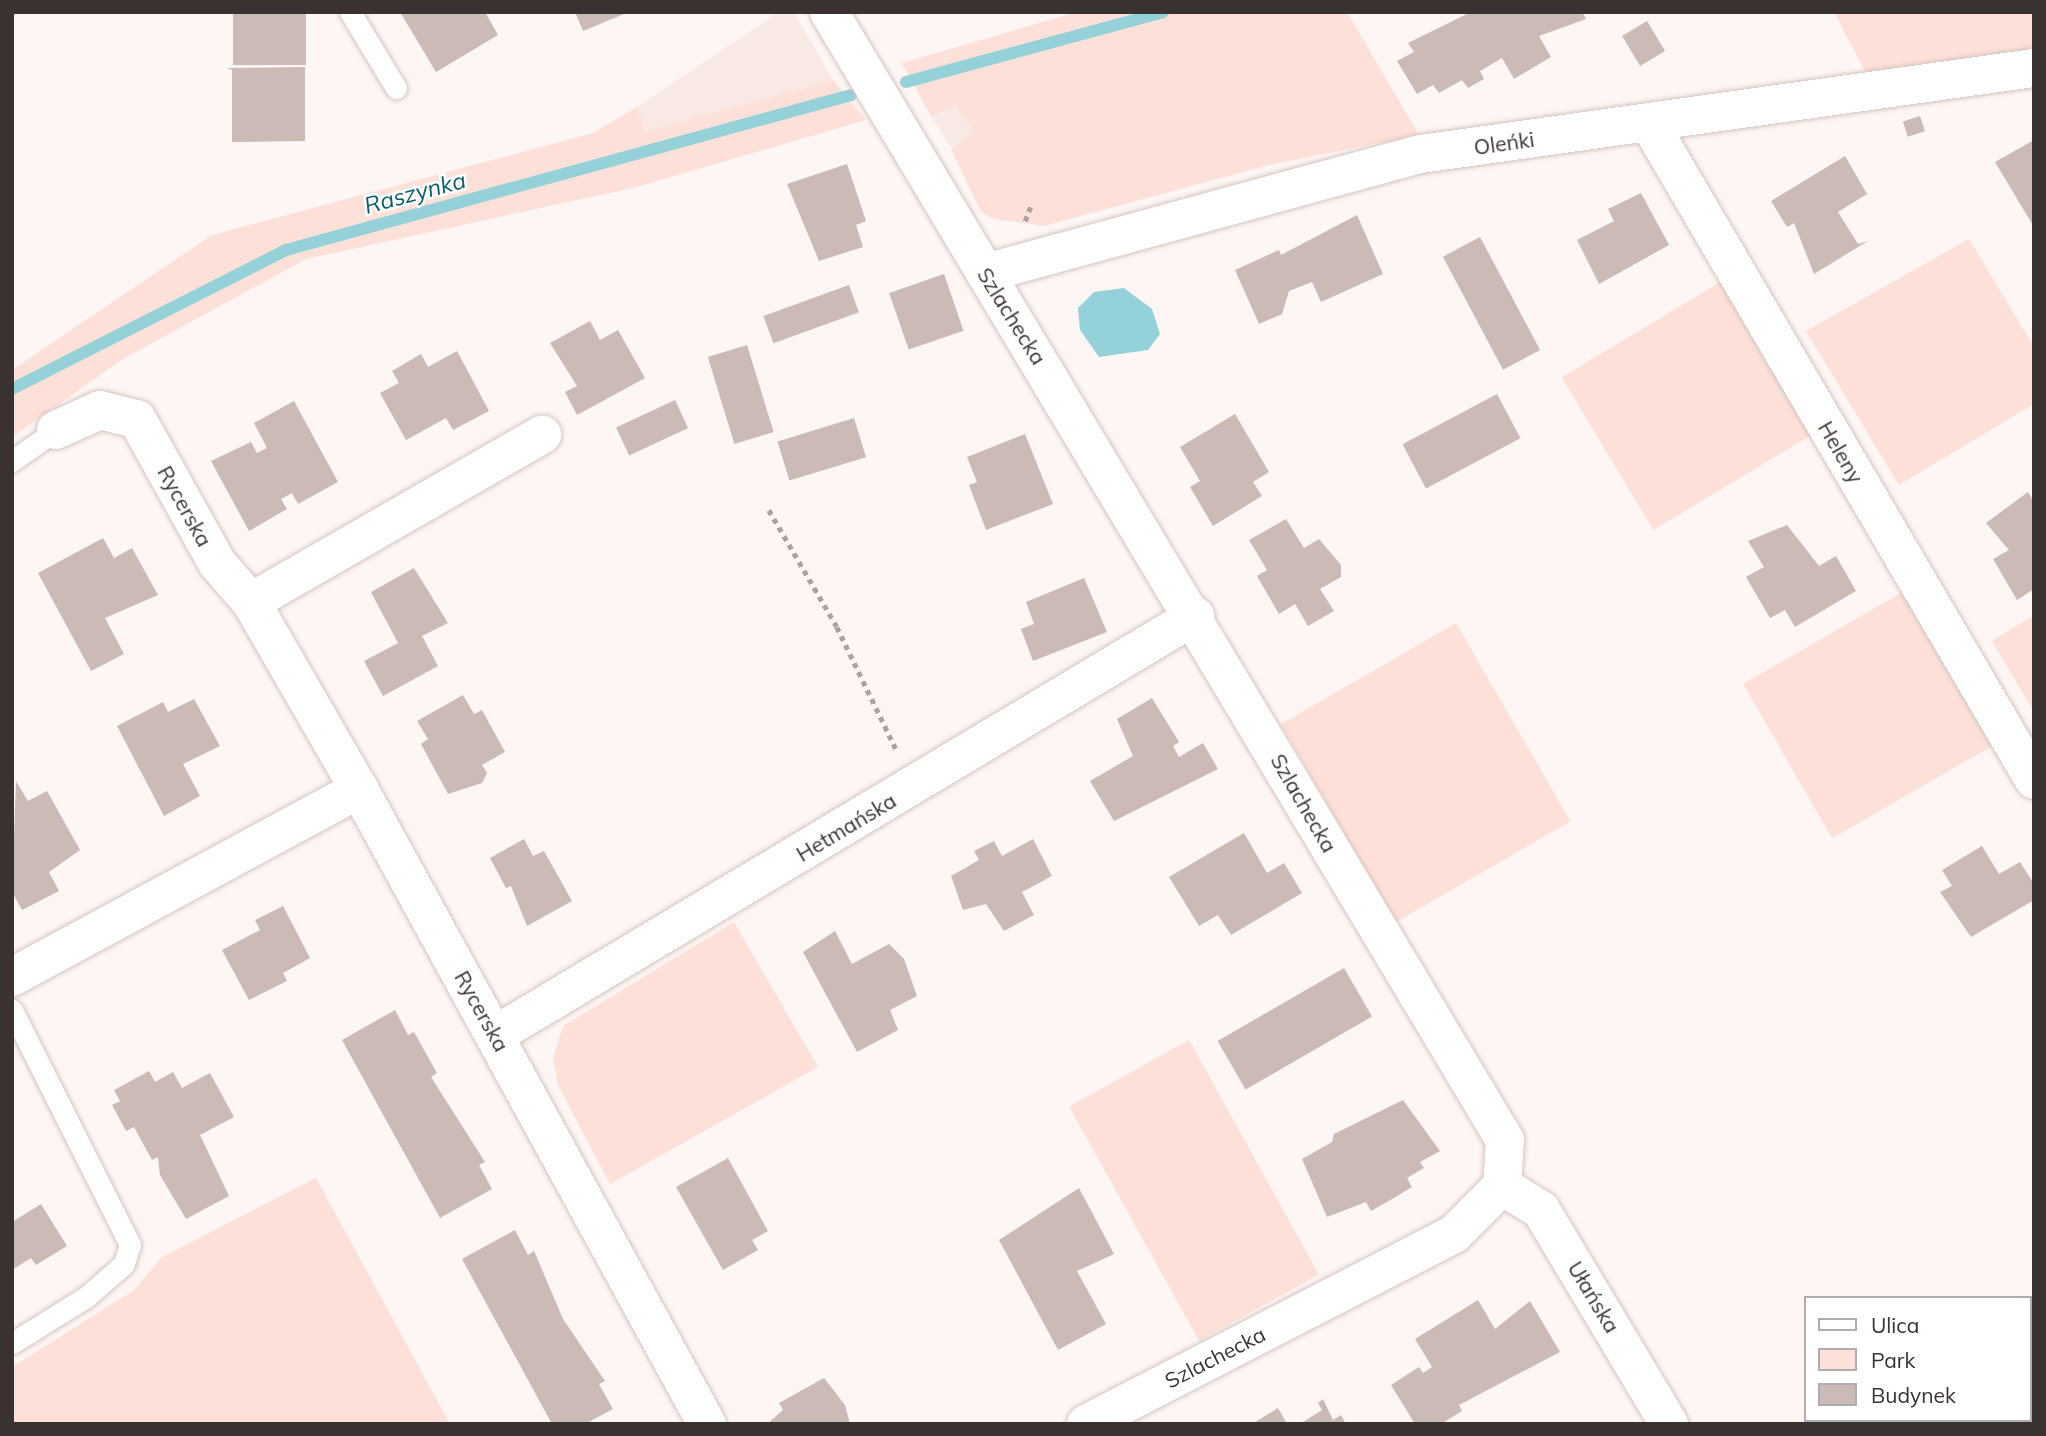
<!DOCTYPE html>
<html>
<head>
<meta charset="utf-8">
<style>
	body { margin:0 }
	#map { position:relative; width:2046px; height:1436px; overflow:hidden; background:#fdf6f4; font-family:Mulish,sans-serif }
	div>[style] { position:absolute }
	.built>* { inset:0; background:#f8e9e4; transform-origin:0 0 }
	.green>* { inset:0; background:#fde0d7; transform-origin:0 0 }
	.water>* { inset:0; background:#94d1d9 }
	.stream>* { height:12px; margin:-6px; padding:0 6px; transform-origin:6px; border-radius:6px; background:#94d1d9 }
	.building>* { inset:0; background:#cbbab5; transform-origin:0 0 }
	.path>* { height:4.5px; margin-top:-2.25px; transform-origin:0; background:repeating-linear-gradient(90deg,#a9a2a0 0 5px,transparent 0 10px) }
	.roads { filter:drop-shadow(0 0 2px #d5c4bf) drop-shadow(0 0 2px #d5c4bf) }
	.service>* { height:21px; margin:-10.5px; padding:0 10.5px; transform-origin:10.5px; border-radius:10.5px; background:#fff }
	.minor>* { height:38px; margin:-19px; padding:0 19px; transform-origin:19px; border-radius:19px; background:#fff }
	span { translate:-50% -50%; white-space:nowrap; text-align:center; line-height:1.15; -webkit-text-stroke:5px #fff; paint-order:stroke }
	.street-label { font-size:21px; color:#393230 }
	.water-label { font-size:23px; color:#066069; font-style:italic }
	.frame { position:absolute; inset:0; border:14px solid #393230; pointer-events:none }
	.legend { position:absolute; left:1804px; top:1296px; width:228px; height:126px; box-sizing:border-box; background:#fff; border:2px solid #b0adac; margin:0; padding:9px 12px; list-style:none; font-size:21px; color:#393230 }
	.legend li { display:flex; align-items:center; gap:14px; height:35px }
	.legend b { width:35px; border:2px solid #b0adac }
</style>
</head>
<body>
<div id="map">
	<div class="built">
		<i style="clip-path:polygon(779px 12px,794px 12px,833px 80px,644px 133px,637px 107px)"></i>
		<i style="left:955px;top:104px;width:34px;height:27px;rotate:56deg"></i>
	</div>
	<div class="green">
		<i style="clip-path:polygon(1077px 12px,1347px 12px,1419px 135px,1269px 165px,1044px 226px,994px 219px,981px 212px,951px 149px,974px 132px,955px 104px,932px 118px,902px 63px)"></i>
		<i style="clip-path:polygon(1834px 12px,2034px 12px,2034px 50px,1866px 73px)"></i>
		<i style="clip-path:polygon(833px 80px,866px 120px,637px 187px,306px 259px,123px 359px,12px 437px,12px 370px,212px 235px,593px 133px,637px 107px,645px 132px)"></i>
		<i style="clip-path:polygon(1969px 239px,2034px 347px,2034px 404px,1899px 485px,1806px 331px)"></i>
		<i style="left:1722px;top:281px;width:178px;height:187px;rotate:59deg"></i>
		<i style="left:1906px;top:590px;width:178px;height:188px;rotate:60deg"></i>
		<i style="clip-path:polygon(2034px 615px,2034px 712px,1992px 641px)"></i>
		<i style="left:1456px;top:623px;width:229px;height:202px;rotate:60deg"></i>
		<i style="clip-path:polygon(734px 922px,818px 1067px,610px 1184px,558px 1085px,553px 1058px,563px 1026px)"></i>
		<i style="left:1189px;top:1040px;width:268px;height:137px;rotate:61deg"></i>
		<i style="clip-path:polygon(316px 1178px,450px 1424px,12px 1424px,12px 1367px,134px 1290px,162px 1257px)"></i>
	</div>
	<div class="water">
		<i style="clip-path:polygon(1124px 288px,1152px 309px,1160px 334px,1148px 350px,1099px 357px,1080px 330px,1078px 308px,1094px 292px)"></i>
	</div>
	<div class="stream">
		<i style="left:906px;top:82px;width:266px;rotate:-15.2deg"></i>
		<i style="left:12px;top:389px;width:307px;rotate:-26.9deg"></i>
		<i style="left:286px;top:250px;width:586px;rotate:-15.34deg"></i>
	</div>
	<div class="building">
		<i style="left:233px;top:12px;width:73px;height:53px"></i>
		<i style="clip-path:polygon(400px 12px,485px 12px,498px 35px,436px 72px)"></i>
		<i style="clip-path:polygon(575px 12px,629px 12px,583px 31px)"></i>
		<i style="clip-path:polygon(1471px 12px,1582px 12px,1586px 19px,1539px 36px,1551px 57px,1514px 79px,1502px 58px,1480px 71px,1484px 79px,1468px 88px,1462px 80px,1439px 93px,1433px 85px,1417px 94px,1397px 61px,1414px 52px,1408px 43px)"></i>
		<i style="left:1647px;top:21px;width:35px;height:29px;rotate:59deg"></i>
		<i style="clip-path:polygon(305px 67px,305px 141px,232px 142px,232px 70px,227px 68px)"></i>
		<i style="left:1920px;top:116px;width:16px;height:18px;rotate:72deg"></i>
		<i style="clip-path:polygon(2034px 140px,2034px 227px,1995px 162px)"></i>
		<i style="clip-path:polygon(1845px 156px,1867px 194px,1838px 212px,1858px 244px,1868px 241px,1814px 274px,1794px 223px,1787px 227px,1771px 201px)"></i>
		<i style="clip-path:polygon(847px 164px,866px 221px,856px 225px,863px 247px,819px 261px,787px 184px)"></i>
		<i style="clip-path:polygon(1641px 193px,1669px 245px,1599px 284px,1577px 240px,1614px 221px,1608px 209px)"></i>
		<i style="clip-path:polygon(1357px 215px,1383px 274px,1321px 302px,1312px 282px,1289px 291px,1282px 314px,1259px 324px,1235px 270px,1279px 250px,1281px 255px)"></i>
		<i style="left:1480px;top:237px;width:128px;height:42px;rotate:62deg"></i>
		<i style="left:944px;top:274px;width:60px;height:58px;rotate:71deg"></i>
		<i style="left:849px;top:285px;width:29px;height:91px;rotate:70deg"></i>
		<i style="clip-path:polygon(590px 321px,600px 340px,618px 330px,645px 378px,577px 415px,565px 392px,577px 386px,550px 343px)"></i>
		<i style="left:747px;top:345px;width:91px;height:41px;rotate:73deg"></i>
		<i style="clip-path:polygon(457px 351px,489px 411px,453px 430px,446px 418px,406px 440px,380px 393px,399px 383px,392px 371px,421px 354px,428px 367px)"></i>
		<i style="left:1497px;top:394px;width:50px;height:107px;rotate:62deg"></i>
		<i style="left:675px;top:400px;width:31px;height:65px;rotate:65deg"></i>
		<i style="clip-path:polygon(294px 401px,338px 482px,298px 504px,292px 493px,281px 499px,287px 509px,249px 531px,211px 461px,251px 442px,257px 453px,267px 448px,254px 423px)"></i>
		<i style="clip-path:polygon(1235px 414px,1269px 472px,1253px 482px,1262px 496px,1213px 526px,1190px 487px,1200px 481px,1180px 447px)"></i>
		<i style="left:854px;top:418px;width:41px;height:80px;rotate:73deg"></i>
		<i style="clip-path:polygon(1025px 434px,1053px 504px,986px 530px,969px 485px,977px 482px,967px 457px)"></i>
		<i style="clip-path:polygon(2028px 492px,2034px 502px,2034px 589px,2017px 600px,1993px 559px,2009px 550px,1986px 523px)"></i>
		<i style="clip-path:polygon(1286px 519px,1304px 548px,1319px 539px,1341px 565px,1341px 577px,1320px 589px,1334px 611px,1308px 626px,1295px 604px,1279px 614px,1257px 576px,1267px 570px,1249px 540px)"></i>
		<i style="clip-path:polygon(1787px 525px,1819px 566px,1836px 556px,1856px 591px,1795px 627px,1785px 610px,1770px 618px,1746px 577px,1764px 567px,1748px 541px)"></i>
		<i style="clip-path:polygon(103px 538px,114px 558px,132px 548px,158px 595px,105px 618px,124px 654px,91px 671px,38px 573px)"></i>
		<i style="clip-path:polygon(414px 568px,448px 623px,422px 636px,438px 666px,383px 696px,364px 661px,398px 643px,371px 592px)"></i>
		<i style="clip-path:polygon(1084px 578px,1107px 632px,1033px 661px,1021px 629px,1034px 624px,1026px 602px)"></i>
		<i style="clip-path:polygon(463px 695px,474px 714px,482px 710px,505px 752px,482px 765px,487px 773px,482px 783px,448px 794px,421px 744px,428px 739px,417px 721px)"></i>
		<i style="clip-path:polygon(1152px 698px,1179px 742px,1173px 746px,1179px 757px,1203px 743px,1218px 769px,1114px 821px,1090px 781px,1133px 756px,1117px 719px)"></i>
		<i style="clip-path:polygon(194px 699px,220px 746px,183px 764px,200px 796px,164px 816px,117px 726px,163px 702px,168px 712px)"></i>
		<i style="clip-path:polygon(16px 781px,28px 801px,47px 791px,80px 850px,49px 872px,59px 891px,22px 910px,12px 892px)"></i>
		<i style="clip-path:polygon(1244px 833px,1267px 873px,1284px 863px,1302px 893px,1231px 935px,1218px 915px,1199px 926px,1169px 877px)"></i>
		<i style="clip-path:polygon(524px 839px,533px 856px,544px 851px,572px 901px,527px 926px,511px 886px,506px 888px,490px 858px)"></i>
		<i style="clip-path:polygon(1033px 839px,1052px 876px,1022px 892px,1034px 915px,1004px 931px,986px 904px,963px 910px,951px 876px,979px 860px,974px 851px,994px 841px,1002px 856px)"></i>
		<i style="clip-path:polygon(1982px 846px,1999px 874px,2020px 862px,2034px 884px,2034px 900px,1971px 937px,1940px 892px,1952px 886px,1942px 870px)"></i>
		<i style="clip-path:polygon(283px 906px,310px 958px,283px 973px,287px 981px,249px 1000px,222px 950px,260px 930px,255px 920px)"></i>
		<i style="clip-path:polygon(835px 931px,852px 964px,889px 944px,904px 959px,917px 996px,890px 1010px,898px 1030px,857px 1052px,803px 952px)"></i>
		<i style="left:1344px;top:968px;width:56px;height:146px;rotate:60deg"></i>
		<i style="clip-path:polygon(395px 1010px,408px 1035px,414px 1032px,437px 1073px,431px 1077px,485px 1162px,479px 1165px,492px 1189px,440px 1218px,342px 1040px)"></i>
		<i style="clip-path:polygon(149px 1071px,155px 1082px,173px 1072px,182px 1088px,210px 1073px,234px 1117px,200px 1135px,229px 1196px,186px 1219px,160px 1175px,158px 1157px,152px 1160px,134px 1127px,126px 1131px,112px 1105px,120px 1101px,114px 1090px)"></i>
		<i style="clip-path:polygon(1403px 1100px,1440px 1151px,1420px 1162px,1424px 1168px,1407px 1178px,1412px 1187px,1392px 1199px,1371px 1211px,1366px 1202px,1327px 1217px,1302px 1159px,1332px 1142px,1334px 1134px)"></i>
		<i style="clip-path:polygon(728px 1158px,768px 1231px,752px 1240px,758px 1250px,723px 1270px,676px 1187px)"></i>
		<i style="clip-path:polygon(1079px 1188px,1114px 1254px,1077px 1271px,1106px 1324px,1058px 1350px,999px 1240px)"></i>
		<i style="clip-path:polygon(41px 1204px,67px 1246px,36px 1265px,31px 1258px,12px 1270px,12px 1222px)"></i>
		<i style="clip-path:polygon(515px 1230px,528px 1255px,534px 1251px,563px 1319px,605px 1381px,599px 1384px,613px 1409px,585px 1424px,552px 1424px,462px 1259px)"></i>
		<i style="clip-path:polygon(1478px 1300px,1495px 1329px,1530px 1301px,1560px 1352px,1459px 1405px,1462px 1411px,1441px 1424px,1415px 1424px,1391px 1385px,1419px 1367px,1423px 1373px,1432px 1367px,1415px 1339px)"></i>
		<i style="clip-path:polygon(824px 1378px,845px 1405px,850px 1424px,767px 1424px,783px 1410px,779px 1403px)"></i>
		<i style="clip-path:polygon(1323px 1399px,1333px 1420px,1341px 1415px,1346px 1424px,1300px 1424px,1322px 1410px,1318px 1403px)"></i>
		<i style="clip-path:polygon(1278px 1408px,1287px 1424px,1252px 1424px)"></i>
	</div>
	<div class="path">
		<i style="left:1025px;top:221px;width:17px;rotate:-69deg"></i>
		<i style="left:769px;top:510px;width:135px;rotate:59.8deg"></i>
		<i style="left:837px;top:627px;width:138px;rotate:64.2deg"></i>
	</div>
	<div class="roads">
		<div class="service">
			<i style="left:350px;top:12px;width:89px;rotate:58.8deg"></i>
			<i style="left:12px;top:461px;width:54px;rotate:-35.2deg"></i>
			<i style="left:12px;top:1010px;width:263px;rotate:63.3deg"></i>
			<i style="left:130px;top:1245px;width:20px;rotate:108deg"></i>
			<i style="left:124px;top:1264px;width:50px;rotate:139deg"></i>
			<i style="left:86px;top:1297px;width:87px;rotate:148.1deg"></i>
		</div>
		<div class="minor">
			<i style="left:829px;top:12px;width:1315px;rotate:59.07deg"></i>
			<i style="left:1505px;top:1140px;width:46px;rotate:93.7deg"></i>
			<i style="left:1502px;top:1186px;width:68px;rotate:135deg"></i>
			<i style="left:1454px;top:1234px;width:414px;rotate:152.7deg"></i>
			<i style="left:1649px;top:123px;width:761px;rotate:59.63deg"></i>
			<i style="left:985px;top:273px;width:452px;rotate:-15.3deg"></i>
			<i style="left:1421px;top:154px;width:619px;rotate:-7.99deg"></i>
			<i style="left:56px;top:430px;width:48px;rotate:-24.4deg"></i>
			<i style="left:100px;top:410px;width:38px;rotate:14deg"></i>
			<i style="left:137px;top:419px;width:165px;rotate:60.9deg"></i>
			<i style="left:217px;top:563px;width:52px;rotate:48.9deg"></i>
			<i style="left:251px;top:602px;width:216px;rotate:60deg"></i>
			<i style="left:359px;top:789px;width:724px;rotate:61.28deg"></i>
			<i style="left:251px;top:602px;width:336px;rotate:-29.9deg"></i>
			<i style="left:12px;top:977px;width:395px;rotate:-28.4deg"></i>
			<i style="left:495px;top:1035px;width:816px;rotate:-30.9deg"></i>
			<i style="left:1502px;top:1186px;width:46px;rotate:31.6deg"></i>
			<i style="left:1541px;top:1210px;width:249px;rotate:59.1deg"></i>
		</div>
	</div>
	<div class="street-label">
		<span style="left:1504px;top:143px;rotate:-8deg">Oleńki</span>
		<span style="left:1012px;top:316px;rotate:58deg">Szlachecka</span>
		<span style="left:1841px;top:452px;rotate:60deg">Heleny</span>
		<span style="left:185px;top:506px;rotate:61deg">Rycerska</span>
		<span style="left:1304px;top:803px;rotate:60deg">Szlachecka</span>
		<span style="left:846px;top:827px;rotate:-31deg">Hetmańska</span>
		<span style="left:482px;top:1011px;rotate:61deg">Rycerska</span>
		<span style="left:1594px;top:1297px;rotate:59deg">Ułańska</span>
		<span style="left:1215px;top:1357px;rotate:-27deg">Szlachecka</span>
	</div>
	<div class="water-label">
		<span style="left:415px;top:193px;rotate:-15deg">Raszynka</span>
	</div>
	<div class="frame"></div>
	<ul class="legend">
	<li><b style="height:9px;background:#fff"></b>Ulica</li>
	<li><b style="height:19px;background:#fde0d7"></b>Park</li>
	<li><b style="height:19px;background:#cbbab5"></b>Budynek</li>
	</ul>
</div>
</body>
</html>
